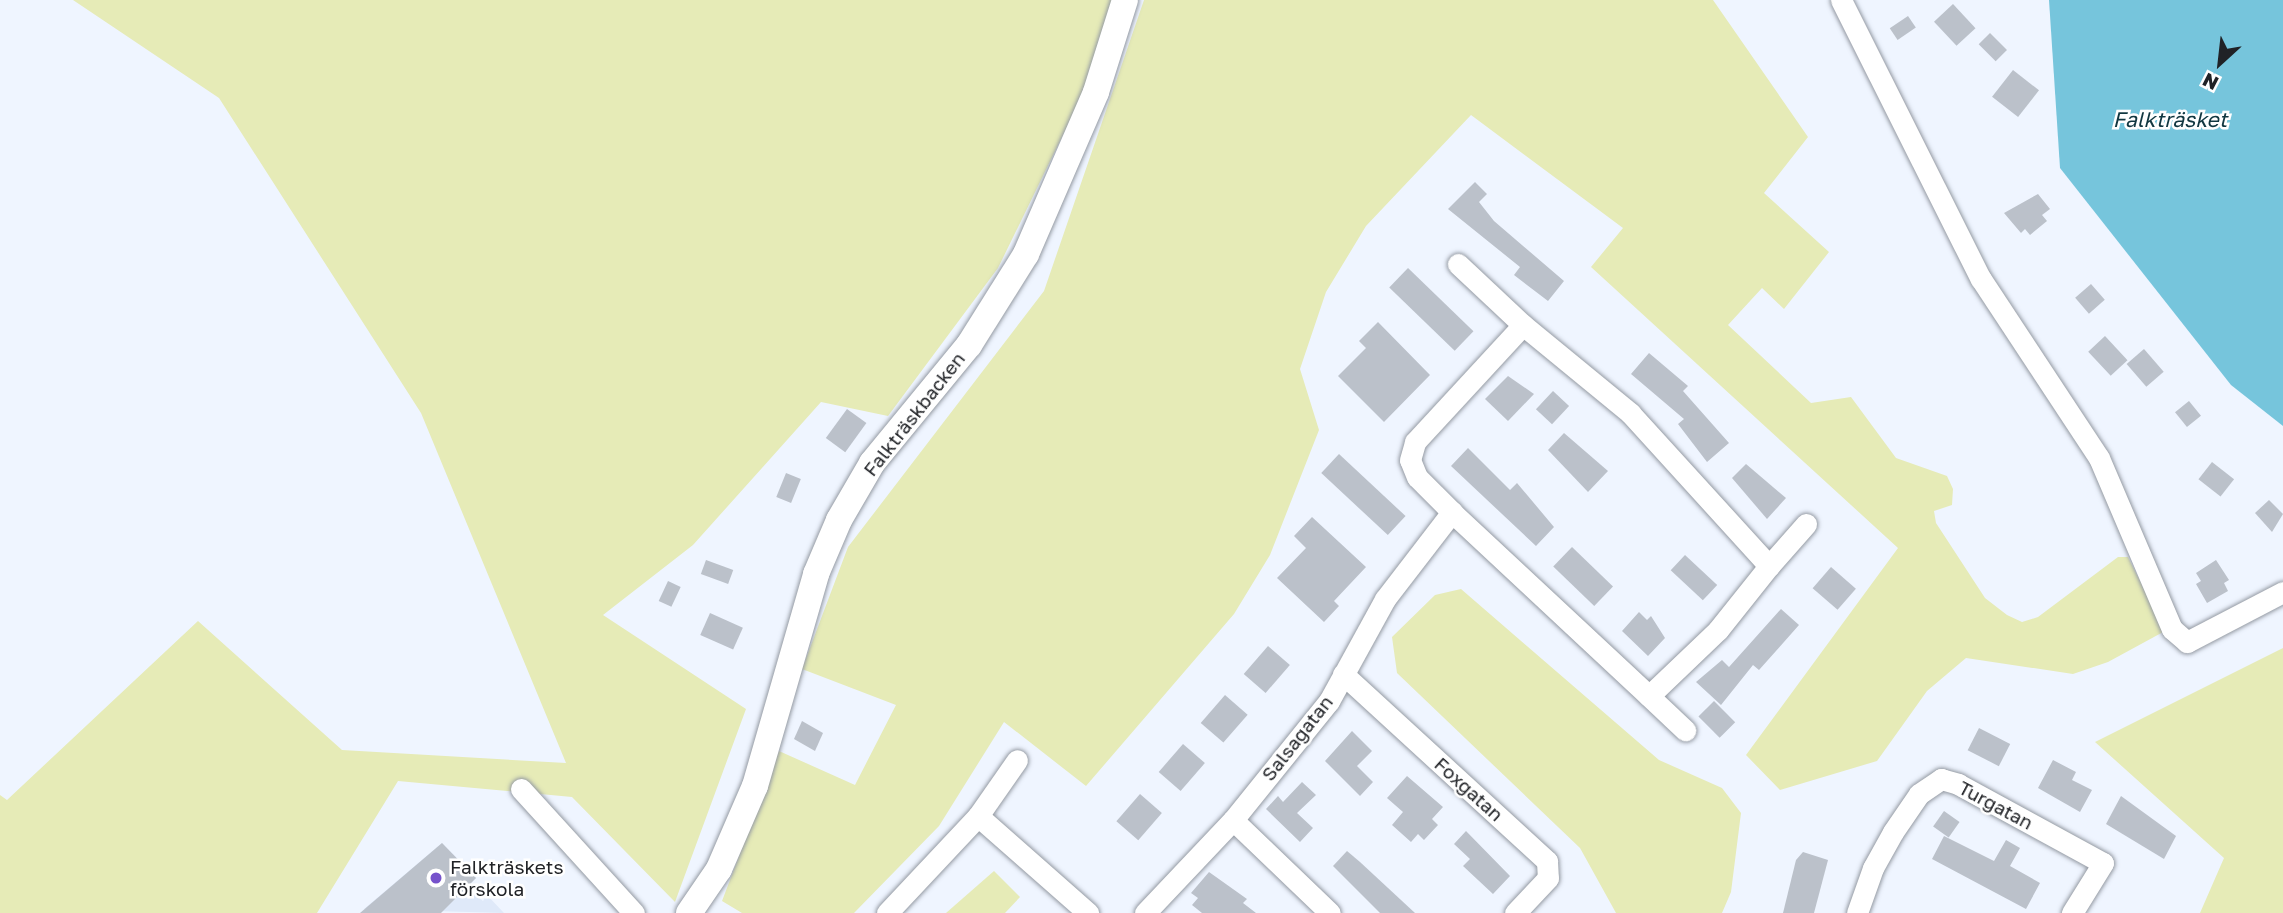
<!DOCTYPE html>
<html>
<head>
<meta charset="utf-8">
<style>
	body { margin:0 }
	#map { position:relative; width:2283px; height:913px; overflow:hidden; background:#eff5ff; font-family:"Golos Text",sans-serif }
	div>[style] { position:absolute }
	.built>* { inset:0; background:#dfe9f9 }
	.green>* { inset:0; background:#e6ebb7 }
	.water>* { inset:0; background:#76c5dc }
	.building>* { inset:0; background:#bbc1ca; transform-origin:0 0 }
	.roads { filter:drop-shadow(0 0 2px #949aa3) drop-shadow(0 0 2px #949aa3) }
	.minor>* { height:21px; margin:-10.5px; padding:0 10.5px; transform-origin:10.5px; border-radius:10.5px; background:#fff }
	.tertiary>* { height:26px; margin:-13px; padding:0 13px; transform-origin:13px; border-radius:13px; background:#fff }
	.dots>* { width:19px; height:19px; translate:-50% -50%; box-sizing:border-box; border:4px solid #fff; border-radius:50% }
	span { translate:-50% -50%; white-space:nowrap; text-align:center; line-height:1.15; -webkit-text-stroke:5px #fff; paint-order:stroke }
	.street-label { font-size:19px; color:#202226 }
	.poi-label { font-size:19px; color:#202226 }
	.left { translate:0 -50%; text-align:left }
	.water-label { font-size:21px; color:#113741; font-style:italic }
	.north { position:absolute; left:2185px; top:28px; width:70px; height:70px; -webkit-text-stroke:5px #fff; paint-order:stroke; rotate:207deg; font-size:19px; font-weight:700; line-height:28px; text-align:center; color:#202226 }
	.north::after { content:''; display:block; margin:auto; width:24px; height:32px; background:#202226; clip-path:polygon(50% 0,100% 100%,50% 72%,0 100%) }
</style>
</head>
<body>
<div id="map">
	<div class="built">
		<i style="clip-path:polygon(442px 843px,476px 878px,467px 888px,483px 901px,487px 895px,504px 913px,364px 909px)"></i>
	</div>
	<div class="green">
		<i style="clip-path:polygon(73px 0,1114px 0,1081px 98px,998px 268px,888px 416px,821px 402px,693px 545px,603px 615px,746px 709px,675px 902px,572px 797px,398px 781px,317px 913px,0 913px,0 795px,7px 800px,198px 621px,342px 750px,566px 763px,421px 413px,219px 98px)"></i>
		<i style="clip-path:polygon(1144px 0,1713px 0,1808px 137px,1764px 193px,1829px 252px,1784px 309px,1762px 288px,1728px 325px,1811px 403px,1851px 397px,1896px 458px,1947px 476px,1953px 489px,1952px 505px,1934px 511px,1936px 523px,1985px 598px,2007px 615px,2022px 622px,2038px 617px,2118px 557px,2128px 557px,2165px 631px,2108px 662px,2073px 674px,1966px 658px,1927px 691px,1877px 761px,1780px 790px,1746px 755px,1898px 548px,1591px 267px,1623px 228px,1471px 115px,1366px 226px,1326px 292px,1300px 369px,1319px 430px,1270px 555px,1234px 614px,1086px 786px,1004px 722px,939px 826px,854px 913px,742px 913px,722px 901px,779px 751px,855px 785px,896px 705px,802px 669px,848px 547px,1044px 291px)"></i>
		<i style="clip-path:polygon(1461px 589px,1659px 760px,1722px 788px,1741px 813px,1731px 892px,1722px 913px,1616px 913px,1580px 848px,1397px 673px,1392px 637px,1435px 595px)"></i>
		<i style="clip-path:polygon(2283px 648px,2283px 913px,2200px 913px,2224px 858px,2095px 742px)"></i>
		<i style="clip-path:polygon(994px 871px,1020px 897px,1005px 913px,946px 913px)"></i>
	</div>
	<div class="water">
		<i style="clip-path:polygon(2049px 0,2283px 0,2283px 426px,2231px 385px,2060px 168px)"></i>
	</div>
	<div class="building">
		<i style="left:1953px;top:4px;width:33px;height:26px;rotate:47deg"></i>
		<i style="left:1908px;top:16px;width:14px;height:22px;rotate:56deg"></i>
		<i style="left:1990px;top:33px;width:24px;height:16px;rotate:45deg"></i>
		<i style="left:2013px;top:70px;width:33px;height:34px;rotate:38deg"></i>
		<i style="clip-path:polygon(1475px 182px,1487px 194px,1479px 202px,1494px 221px,1564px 281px,1548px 301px,1514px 275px,1520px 267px,1448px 209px)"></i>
		<i style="clip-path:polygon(2038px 194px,2050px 209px,2042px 215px,2047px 221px,2030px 235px,2025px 229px,2021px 233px,2004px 213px)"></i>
		<i style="left:1408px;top:268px;width:91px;height:27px;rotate:44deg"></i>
		<i style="left:2091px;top:284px;width:21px;height:21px;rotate:49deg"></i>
		<i style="clip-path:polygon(1378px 322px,1430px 375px,1384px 422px,1338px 376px,1366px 348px,1359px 341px)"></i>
		<i style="left:2105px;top:336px;width:33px;height:23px;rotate:47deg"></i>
		<i style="left:2144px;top:349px;width:30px;height:23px;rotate:49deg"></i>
		<i style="clip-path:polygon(1649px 353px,1688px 386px,1683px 391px,1729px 443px,1707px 462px,1678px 424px,1684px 419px,1631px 374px)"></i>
		<i style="clip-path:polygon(1508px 376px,1534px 394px,1508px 421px,1485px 399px)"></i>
		<i style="left:1553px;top:391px;width:22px;height:25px;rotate:43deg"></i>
		<i style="left:2189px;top:401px;width:19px;height:18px;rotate:51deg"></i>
		<i style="left:847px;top:409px;width:24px;height:36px;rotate:36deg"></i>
		<i style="clip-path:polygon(1564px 433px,1608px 471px,1588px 492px,1548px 450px)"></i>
		<i style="clip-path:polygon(1468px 448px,1510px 490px,1517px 483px,1554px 527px,1536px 546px,1451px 466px)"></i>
		<i style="left:1339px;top:454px;width:91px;height:26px;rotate:43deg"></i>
		<i style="left:2212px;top:462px;width:28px;height:22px;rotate:38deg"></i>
		<i style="clip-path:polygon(1746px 464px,1786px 498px,1767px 519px,1732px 478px)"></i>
		<i style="left:786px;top:473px;width:16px;height:26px;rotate:22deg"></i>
		<i style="clip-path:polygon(2269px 500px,2283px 514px,2272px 532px,2255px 513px)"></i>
		<i style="clip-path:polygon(1312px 517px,1366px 567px,1334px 601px,1339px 606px,1324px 622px,1277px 578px,1306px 548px,1294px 536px)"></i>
		<i style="left:1572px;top:547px;width:57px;height:27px;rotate:44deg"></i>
		<i style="left:1685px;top:555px;width:44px;height:21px;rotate:43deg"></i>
		<i style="left:706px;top:560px;width:29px;height:15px;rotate:20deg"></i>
		<i style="clip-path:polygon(2216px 560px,2229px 580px,2224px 583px,2228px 591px,2207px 603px,2196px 584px,2201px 581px,2196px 573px)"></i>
		<i style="left:1831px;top:567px;width:33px;height:28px;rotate:41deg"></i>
		<i style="left:668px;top:581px;width:14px;height:22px;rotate:25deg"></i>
		<i style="clip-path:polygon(1781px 609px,1799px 625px,1759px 670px,1753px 665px,1721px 705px,1696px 682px,1722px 660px,1729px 667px)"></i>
		<i style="clip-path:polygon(1639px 612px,1647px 620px,1651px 616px,1665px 638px,1648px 656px,1622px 631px)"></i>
		<i style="left:710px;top:613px;width:36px;height:24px;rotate:24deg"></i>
		<i style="left:1268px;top:646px;width:29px;height:37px;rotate:41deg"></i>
		<i style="left:1225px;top:695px;width:30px;height:37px;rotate:41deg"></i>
		<i style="left:1714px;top:701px;width:30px;height:22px;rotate:45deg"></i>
		<i style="clip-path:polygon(802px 721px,823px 733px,815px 751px,794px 739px)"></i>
		<i style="left:1979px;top:728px;width:35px;height:25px;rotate:27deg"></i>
		<i style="clip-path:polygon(1352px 731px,1372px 751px,1357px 766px,1373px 782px,1360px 796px,1325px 761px)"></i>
		<i style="left:1183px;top:744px;width:29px;height:37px;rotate:41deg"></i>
		<i style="clip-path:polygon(2053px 760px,2076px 772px,2072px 780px,2092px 790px,2080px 812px,2038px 788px)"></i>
		<i style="clip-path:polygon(1407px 776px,1443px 807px,1432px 819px,1438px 825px,1424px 840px,1418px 834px,1411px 842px,1392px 825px,1403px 812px,1387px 798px)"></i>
		<i style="clip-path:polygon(1302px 782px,1316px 795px,1297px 813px,1313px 828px,1300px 842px,1266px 809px,1278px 796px,1283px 802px)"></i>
		<i style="left:1140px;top:794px;width:29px;height:36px;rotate:41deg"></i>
		<i style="clip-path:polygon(2121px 796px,2176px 836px,2164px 859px,2106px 824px)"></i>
		<i style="left:1944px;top:811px;width:19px;height:19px;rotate:35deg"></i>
		<i style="clip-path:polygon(1466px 831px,1510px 876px,1493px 894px,1463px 866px,1470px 859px,1454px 844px)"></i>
		<i style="clip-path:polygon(1944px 836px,1994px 861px,2006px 840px,2020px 848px,2010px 866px,2040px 883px,2026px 909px,1932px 859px)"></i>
		<i style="clip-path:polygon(442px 843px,476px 878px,441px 913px,360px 913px)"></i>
		<i style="clip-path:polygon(1347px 851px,1360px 862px,1415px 913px,1380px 913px,1333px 866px)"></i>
		<i style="clip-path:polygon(1803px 852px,1828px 860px,1814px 913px,1783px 913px,1796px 860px)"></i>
		<i style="clip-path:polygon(1209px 872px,1247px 899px,1243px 903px,1256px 913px,1202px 913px,1192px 905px,1198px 898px,1191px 893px)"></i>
	</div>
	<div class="roads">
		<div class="minor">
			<i style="left:1841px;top:0;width:312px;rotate:63.4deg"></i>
			<i style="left:1981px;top:279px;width:214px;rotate:56.6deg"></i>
			<i style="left:2099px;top:458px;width:186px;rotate:66.9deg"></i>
			<i style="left:2172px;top:629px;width:20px;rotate:41deg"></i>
			<i style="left:2187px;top:642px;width:108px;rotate:-27.5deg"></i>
			<i style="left:1458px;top:264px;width:89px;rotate:43.2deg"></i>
			<i style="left:1523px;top:325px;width:139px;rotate:39.4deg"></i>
			<i style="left:1630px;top:413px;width:207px;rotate:47.7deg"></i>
			<i style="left:1769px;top:566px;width:82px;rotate:128.6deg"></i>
			<i style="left:1718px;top:630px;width:95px;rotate:136.3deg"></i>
			<i style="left:1649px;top:696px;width:270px;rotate:-137deg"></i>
			<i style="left:1452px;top:512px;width:49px;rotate:-135deg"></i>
			<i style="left:1417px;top:477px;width:18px;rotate:-112deg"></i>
			<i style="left:1410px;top:460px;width:19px;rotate:-74deg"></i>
			<i style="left:1415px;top:442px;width:159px;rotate:-47.3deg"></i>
			<i style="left:1769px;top:566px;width:56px;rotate:-48.6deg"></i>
			<i style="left:1343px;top:674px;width:277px;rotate:42.5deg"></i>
			<i style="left:1547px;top:861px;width:17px;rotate:87deg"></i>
			<i style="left:1548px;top:878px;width:48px;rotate:133.3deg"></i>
			<i style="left:1649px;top:696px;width:50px;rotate:43.4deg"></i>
			<i style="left:521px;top:789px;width:168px;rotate:47.7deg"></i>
			<i style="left:978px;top:816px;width:147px;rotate:41.4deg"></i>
			<i style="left:1233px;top:820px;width:134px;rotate:43.8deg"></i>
			<i style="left:887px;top:913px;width:133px;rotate:-46.8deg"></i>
			<i style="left:978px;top:816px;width:68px;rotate:-55.1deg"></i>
			<i style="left:1145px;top:913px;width:128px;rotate:-46.6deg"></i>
			<i style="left:1233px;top:820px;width:153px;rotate:-51.1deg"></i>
			<i style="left:1329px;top:701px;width:116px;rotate:-61.2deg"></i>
			<i style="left:1385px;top:599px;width:110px;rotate:-52.4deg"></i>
			<i style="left:1857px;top:913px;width:48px;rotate:-70.4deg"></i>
			<i style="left:1873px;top:868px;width:41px;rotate:-60.9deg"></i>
			<i style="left:1893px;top:832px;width:46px;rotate:-55.6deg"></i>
			<i style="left:1919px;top:794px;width:27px;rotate:-34deg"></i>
			<i style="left:1941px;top:779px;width:18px;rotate:16deg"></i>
			<i style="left:1958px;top:784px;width:165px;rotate:28.6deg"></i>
			<i style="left:2103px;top:863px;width:59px;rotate:121.8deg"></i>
		</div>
		<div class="tertiary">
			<i style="left:689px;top:913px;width:53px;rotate:-55.7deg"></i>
			<i style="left:719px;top:869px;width:90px;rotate:-66.6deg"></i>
			<i style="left:755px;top:786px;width:221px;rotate:-73.9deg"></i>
			<i style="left:816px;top:574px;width:59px;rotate:-66.9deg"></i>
			<i style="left:839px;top:520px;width:66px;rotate:-59.9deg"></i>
			<i style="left:872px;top:463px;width:153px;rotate:-50.6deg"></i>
			<i style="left:969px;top:345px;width:107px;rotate:-57.9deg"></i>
			<i style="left:1026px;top:254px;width:176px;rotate:-66.6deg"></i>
			<i style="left:1096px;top:92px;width:96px;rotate:-72.5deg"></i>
		</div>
	</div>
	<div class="dots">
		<i style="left:436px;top:878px;background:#7652cb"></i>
	</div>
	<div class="street-label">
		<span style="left:914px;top:414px;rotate:-52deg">Falkträskbacken</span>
		<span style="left:1297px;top:738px;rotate:-52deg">Salsagatan</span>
		<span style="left:1469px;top:789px;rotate:42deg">Foxgatan</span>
		<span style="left:1996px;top:805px;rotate:28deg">Turgatan</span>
	</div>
	<div class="poi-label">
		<span class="left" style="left:450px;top:878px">Falkträskets<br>förskola</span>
	</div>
	<div class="water-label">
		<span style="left:2170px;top:119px">Falkträsket</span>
	</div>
	<div class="north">N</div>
</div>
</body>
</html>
